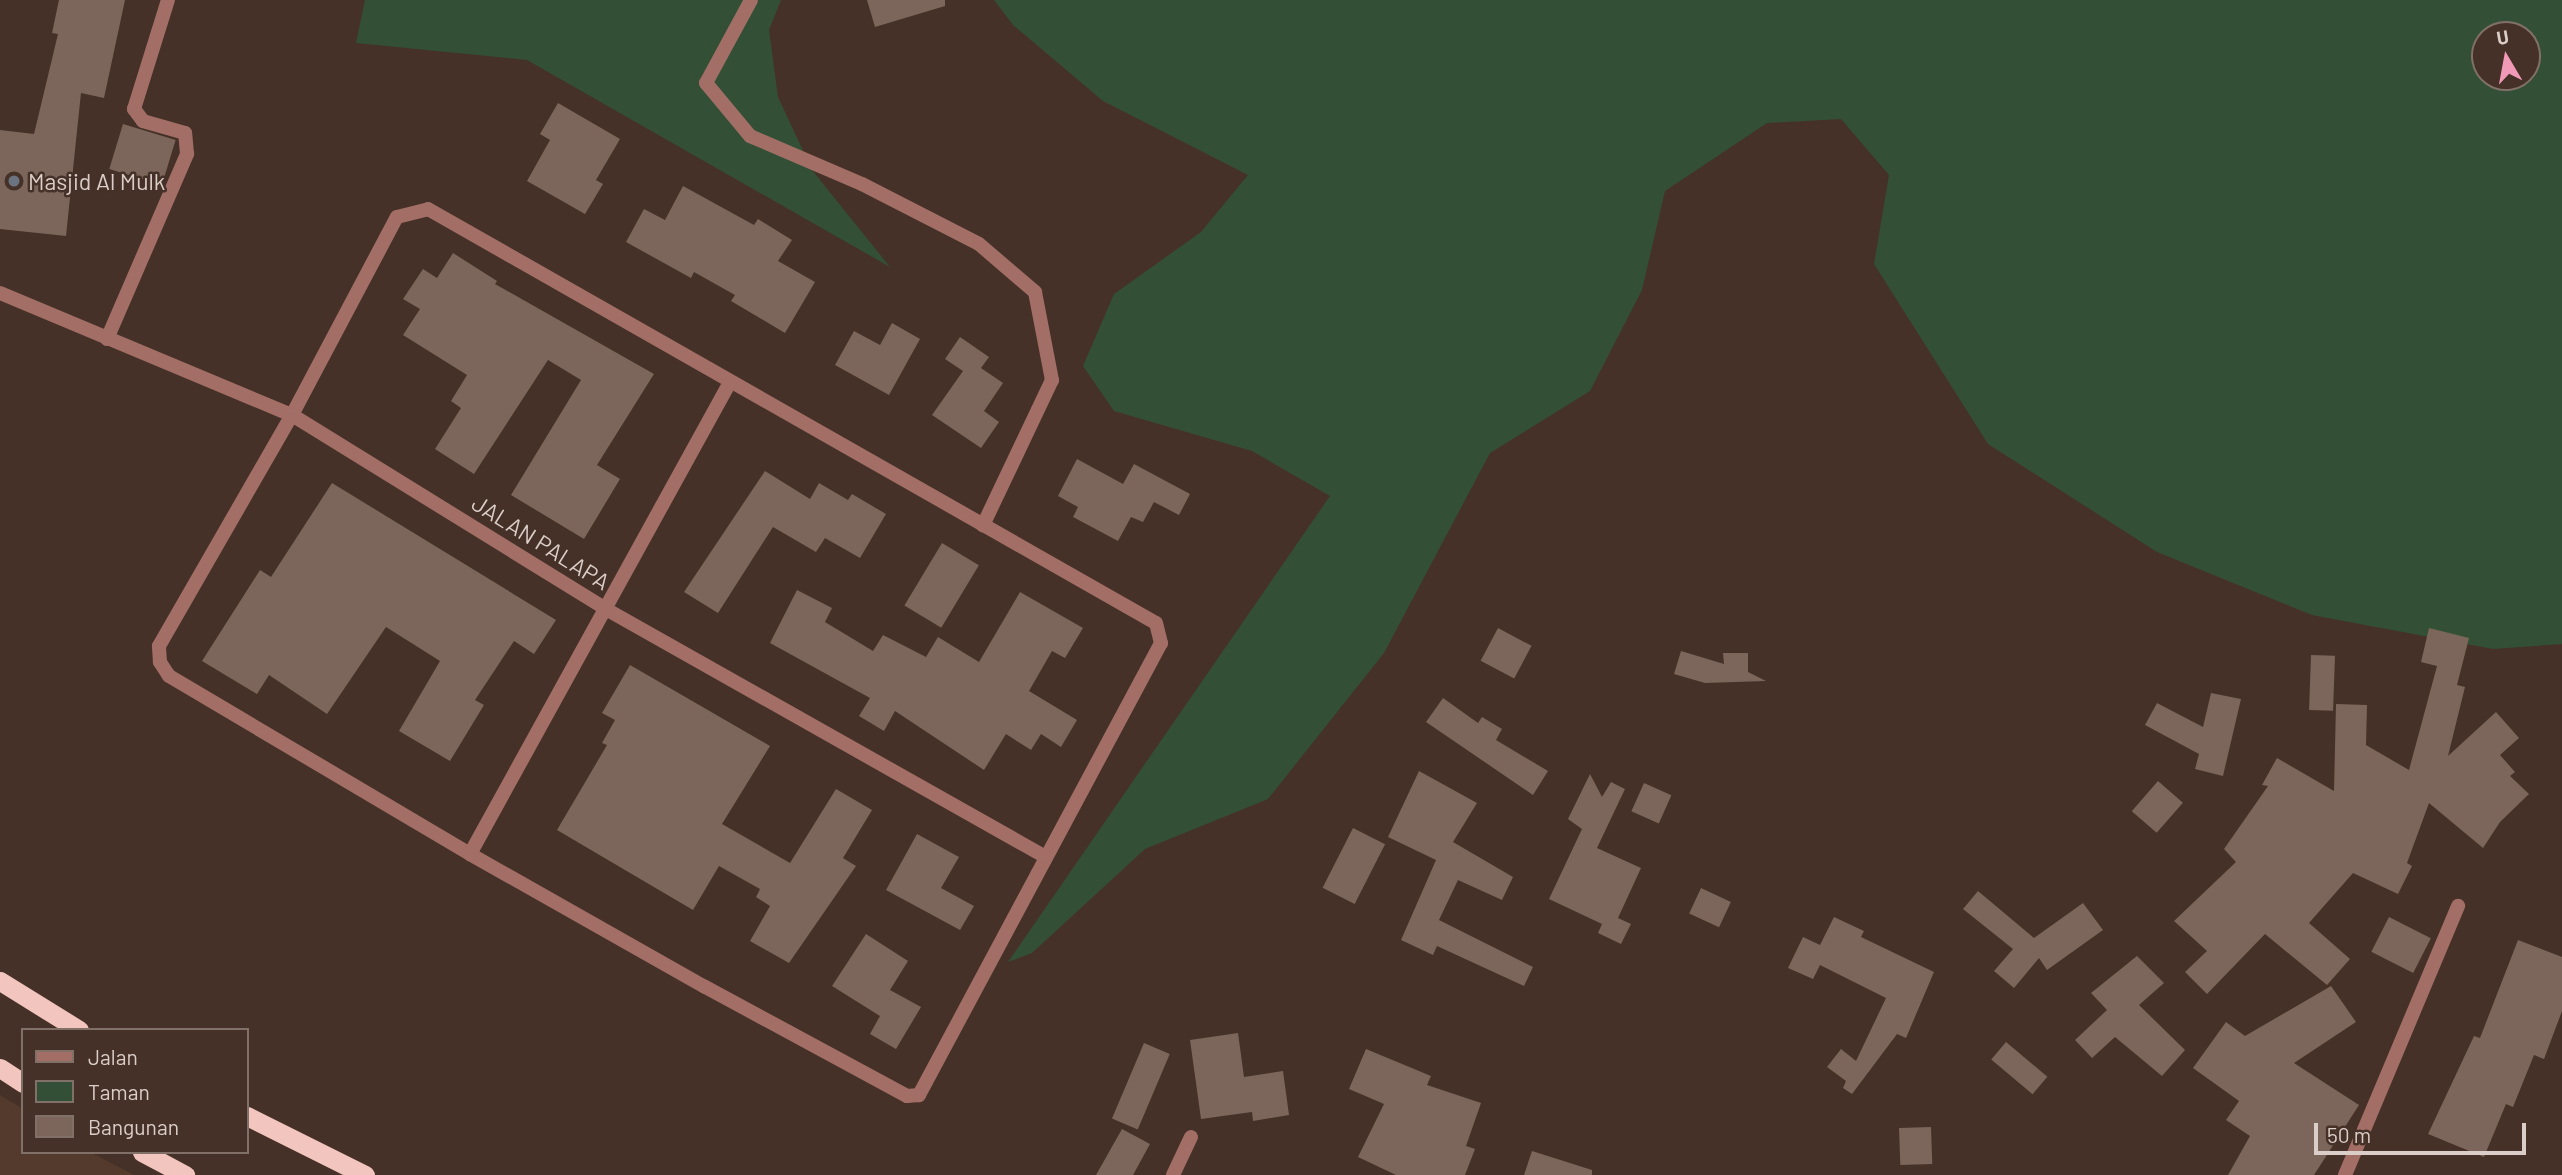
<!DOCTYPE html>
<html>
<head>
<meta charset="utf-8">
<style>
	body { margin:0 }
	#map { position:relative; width:2562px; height:1175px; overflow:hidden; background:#453127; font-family:Barlow,sans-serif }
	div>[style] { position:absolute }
	.built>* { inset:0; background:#533a2c }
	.green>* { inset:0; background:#335036 }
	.building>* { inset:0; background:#7c665b; transform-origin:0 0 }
	.service>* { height:14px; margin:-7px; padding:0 7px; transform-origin:7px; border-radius:7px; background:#a26e66 }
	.minor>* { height:14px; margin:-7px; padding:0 7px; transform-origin:7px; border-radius:7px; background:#a26e66 }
	.trunk>* { height:19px; margin:-9.5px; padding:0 9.5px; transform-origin:9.5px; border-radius:9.5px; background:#f2c5be }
	.dots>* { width:19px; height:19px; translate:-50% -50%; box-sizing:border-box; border:4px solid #453127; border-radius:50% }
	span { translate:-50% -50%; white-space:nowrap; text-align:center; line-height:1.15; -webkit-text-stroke:5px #453127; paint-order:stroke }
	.poi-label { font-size:23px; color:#dbcec8 }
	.left { translate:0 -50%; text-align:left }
	.street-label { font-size:23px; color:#dbcec8 }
	.legend { position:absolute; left:21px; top:1028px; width:228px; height:126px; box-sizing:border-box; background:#453127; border:2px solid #817067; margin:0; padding:9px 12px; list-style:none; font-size:21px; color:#dbcec8 }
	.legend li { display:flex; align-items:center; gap:14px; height:35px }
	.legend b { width:35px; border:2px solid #817067 }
	.north { position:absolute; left:2471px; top:21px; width:70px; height:70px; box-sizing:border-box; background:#453127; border:2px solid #817067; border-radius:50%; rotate:350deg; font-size:19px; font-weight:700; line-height:28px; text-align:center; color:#dbcec8 }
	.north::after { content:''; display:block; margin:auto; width:24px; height:32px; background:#f09ab7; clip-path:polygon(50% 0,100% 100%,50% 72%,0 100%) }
	.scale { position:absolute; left:2314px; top:1123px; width:212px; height:32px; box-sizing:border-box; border:4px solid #dbcec8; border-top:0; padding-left:9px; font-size:21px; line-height:24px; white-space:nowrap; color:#dbcec8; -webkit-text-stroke:5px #453127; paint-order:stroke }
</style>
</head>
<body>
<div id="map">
	<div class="built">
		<i style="clip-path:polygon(0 1095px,23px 1109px,23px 1152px,90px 1152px,134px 1175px,0 1175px)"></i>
	</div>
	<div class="green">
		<i style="clip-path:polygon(365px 0,781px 0,769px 30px,778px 97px,812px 170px,890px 267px,527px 60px,356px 43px)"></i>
		<i style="clip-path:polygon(evenodd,994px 0,2562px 0,2562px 644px,2493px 649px,2312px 615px,2157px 552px,1988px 444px,1874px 264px,1889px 175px,1841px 119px,1767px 123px,1665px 191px,1642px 290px,1590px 391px,1490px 453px,1384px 653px,1268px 799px,1145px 849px,1032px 953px,1008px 962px,1330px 496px,1252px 451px,1114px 411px,1083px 366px,1114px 294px,1201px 232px,1248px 175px,1103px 101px,1013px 25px,994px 0,2485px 35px,2527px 35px,2527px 77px,2485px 77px,2485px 35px)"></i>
	</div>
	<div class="building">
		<i style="clip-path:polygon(59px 0,125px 0,104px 98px,81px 93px,66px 236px,0 229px,0 130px,34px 134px,58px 34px,52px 33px)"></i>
		<i style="clip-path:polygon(867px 0,945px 0,945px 6px,875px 27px)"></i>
		<i style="clip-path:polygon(558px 103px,620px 139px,596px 180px,603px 184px,585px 214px,527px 181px,550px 140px,540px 134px)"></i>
		<i style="left:123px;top:124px;width:55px;height:47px;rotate:17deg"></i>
		<i style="clip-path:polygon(683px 186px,754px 225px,758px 219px,792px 240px,778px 261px,815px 282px,785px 333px,731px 301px,735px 295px,694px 272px,691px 278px,626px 242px,644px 209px,665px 220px)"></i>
		<i style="clip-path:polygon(453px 253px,497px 281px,495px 284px,654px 374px,597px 465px,620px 479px,584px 539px,511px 495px,581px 380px,548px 360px,474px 474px,435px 449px,461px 408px,451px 401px,467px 375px,403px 335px,420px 309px,403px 299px,423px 269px,437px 278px)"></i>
		<i style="clip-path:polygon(892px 323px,920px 339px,889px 395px,835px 365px,854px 331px,880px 345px)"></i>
		<i style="clip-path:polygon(960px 337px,989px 357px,981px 368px,1003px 383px,984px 411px,999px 422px,981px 448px,932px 415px,963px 371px,945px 359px)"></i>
		<i style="clip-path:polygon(1077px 459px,1123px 484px,1134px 464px,1190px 494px,1179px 515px,1154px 502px,1143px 522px,1131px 517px,1118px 541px,1073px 517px,1078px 507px,1058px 496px)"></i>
		<i style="clip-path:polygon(765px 471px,810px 499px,819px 483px,848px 500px,852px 494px,886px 514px,860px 558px,825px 538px,816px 552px,773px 527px,718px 613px,684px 592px)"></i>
		<i style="clip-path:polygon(332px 483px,556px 620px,534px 654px,514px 641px,475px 700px,484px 705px,450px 761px,399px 731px,440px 661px,386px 627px,327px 714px,269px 675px,257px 694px,202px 661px,260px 570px,271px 577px)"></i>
		<i style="left:942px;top:543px;width:43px;height:73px;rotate:31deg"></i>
		<i style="clip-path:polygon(797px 590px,832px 608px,825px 622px,873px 651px,883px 635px,926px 657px,938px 637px,979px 662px,1020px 592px,1083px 628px,1065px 658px,1052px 651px,1029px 691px,1077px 720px,1061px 747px,1041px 734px,1031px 750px,1006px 734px,984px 770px,895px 711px,884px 731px,859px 716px,870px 698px,770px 643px)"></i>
		<i style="left:1498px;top:628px;width:38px;height:37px;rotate:28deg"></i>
		<i style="clip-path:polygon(2429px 628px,2469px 638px,2457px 685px,2465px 687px,2448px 756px,2496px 712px,2519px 738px,2500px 755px,2515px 772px,2510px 776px,2529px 794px,2500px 822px,2483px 848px,2429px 803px,2407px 863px,2412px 866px,2398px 894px,2353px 873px,2309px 923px,2350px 959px,2327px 985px,2265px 934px,2207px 994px,2185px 972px,2207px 951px,2174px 921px,2236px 862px,2224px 849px,2268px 786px,2262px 785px,2277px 758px,2334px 791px,2336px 704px,2367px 705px,2366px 745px,2409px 770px,2437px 666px,2421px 662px)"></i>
		<i style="clip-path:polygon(1681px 651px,1724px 664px,1723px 653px,1748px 653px,1748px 672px,1766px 681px,1705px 683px,1674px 674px)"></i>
		<i style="left:2311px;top:655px;width:24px;height:55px;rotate:2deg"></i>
		<i style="clip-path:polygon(630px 665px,770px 746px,722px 824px,790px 863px,836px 789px,872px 810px,843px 858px,856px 866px,789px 963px,750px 941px,770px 906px,756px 897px,760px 889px,719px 866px,693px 910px,557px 830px,607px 745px,602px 743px,615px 720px,602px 713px)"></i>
		<i style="clip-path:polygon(2211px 693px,2241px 699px,2223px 776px,2195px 769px,2199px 754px,2145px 725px,2157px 703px,2203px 727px)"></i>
		<i style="clip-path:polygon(1443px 698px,1478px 723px,1482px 717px,1502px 729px,1496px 740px,1548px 771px,1533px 795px,1426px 722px)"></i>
		<i style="clip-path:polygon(1419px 771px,1477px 803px,1453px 842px,1513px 877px,1502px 900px,1458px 880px,1439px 920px,1533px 967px,1524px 986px,1437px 946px,1433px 955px,1401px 940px,1436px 860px,1388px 837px)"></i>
		<i style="clip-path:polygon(1590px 774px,1602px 797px,1611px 782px,1625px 789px,1597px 848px,1641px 868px,1618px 918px,1631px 924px,1621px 944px,1598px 933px,1602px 924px,1549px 899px,1582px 829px,1568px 819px)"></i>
		<i style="left:2158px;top:781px;width:33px;height:40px;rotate:41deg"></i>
		<i style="left:1644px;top:783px;width:30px;height:31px;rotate:24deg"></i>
		<i style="left:1353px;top:828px;width:36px;height:67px;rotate:27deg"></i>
		<i style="clip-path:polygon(917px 834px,959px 857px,941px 888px,974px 906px,960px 930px,886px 890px)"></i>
		<i style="left:1701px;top:888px;width:33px;height:28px;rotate:25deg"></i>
		<i style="clip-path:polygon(1978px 891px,2034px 938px,2083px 903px,2103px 930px,2047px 970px,2039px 958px,2014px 988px,1994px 971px,2013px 949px,1963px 909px)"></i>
		<i style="clip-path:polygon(1834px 917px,1864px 931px,1861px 937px,1934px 972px,1906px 1038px,1897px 1034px,1852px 1094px,1843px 1088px,1846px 1081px,1827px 1067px,1841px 1049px,1856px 1061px,1886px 998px,1820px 965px,1813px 979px,1788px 968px,1803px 937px,1820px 945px)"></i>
		<i style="left:2389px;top:917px;width:47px;height:39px;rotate:27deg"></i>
		<i style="clip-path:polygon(866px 934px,908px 961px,890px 990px,921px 1007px,896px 1049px,870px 1034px,880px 1016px,832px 986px)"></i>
		<i style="clip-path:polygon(2518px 940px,2562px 957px,2562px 1011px,2544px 1059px,2534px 1055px,2513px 1107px,2506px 1104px,2484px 1157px,2428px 1134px,2474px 1036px,2480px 1038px)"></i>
		<i style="clip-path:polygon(2137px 956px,2164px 983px,2139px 1005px,2185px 1050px,2162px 1076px,2115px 1037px,2092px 1058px,2075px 1040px,2107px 1010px,2091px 993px)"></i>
		<i style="clip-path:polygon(2331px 986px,2356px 1022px,2294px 1063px,2359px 1105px,2314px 1175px,2228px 1175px,2250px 1136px,2226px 1120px,2239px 1101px,2193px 1068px,2226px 1022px,2245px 1036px)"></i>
		<i style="clip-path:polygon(1238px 1033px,1244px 1077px,1283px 1071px,1289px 1115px,1253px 1121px,1252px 1112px,1201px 1119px,1190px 1040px)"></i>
		<i style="left:2006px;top:1042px;width:54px;height:23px;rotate:40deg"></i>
		<i style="left:1144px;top:1043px;width:28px;height:82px;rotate:23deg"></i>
		<i style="clip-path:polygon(1366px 1049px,1431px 1076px,1427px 1085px,1481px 1103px,1466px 1146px,1475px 1149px,1465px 1175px,1396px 1175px,1358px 1157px,1384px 1104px,1349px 1089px)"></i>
		<i style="left:1931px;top:1127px;width:37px;height:32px;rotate:88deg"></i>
		<i style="clip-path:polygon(1122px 1129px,1150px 1144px,1133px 1175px,1096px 1175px)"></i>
		<i style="clip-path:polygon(1532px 1151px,1592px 1170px,1592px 1175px,1524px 1175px)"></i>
	</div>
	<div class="service">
		<i style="left:706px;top:83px;width:94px;rotate:-61.5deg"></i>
		<i style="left:1173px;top:1175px;width:42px;rotate:-64.7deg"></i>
	</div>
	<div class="minor">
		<i style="left:706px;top:83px;width:69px;rotate:50.3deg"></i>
		<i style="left:750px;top:136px;width:122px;rotate:23.2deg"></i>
		<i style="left:862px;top:184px;width:131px;rotate:27.1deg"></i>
		<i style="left:979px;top:244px;width:74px;rotate:40.6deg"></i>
		<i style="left:1035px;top:292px;width:90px;rotate:79.1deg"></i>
		<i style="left:1052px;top:380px;width:161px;rotate:115.4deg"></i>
		<i style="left:428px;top:209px;width:837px;rotate:29.63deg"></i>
		<i style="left:1156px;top:623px;width:21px;rotate:76deg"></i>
		<i style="left:1161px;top:643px;width:513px;rotate:118.16deg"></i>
		<i style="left:919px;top:1095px;width:12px;rotate:175deg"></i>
		<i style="left:907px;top:1096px;width:230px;rotate:-151.6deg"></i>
		<i style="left:705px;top:987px;width:270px;rotate:-150.5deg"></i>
		<i style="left:470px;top:854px;width:350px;rotate:-149.4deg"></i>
		<i style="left:169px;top:676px;width:17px;rotate:-123deg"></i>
		<i style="left:160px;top:662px;width:16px;rotate:-94deg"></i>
		<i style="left:159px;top:646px;width:267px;rotate:-60.1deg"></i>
		<i style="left:292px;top:415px;width:224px;rotate:-62.1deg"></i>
		<i style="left:397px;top:217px;width:32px;rotate:-14deg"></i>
		<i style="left:0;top:293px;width:316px;rotate:22.7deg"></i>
		<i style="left:292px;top:415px;width:367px;rotate:31.7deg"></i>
		<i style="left:604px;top:608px;width:505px;rotate:29.41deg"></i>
		<i style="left:107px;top:339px;width:202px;rotate:-66.6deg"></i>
		<i style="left:187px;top:154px;width:21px;rotate:-95deg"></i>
		<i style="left:185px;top:133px;width:44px;rotate:-164.1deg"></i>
		<i style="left:143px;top:121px;width:15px;rotate:-127deg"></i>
		<i style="left:134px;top:109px;width:114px;rotate:-72.7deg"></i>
		<i style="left:470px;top:854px;width:537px;rotate:-61.14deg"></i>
		<i style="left:2345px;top:1175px;width:292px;rotate:-67.2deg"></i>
	</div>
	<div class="trunk">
		<i style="left:0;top:981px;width:93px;rotate:31.8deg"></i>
		<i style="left:0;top:1068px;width:27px;rotate:33deg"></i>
		<i style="left:247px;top:1116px;width:132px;rotate:26.6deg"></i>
		<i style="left:142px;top:1152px;width:49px;rotate:28.1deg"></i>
	</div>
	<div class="dots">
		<i style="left:14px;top:181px;background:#6b7280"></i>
	</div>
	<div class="poi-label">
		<span class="left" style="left:28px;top:181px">Masjid Al Mulk</span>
	</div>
	<div class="street-label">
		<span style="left:541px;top:542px;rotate:32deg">JALAN PALAPA</span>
	</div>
	<ul class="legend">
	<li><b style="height:9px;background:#a26e66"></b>Jalan</li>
	<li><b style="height:19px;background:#335036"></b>Taman</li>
	<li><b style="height:19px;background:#7c665b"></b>Bangunan</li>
	</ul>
	<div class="north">U</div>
	<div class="scale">50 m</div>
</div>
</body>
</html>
